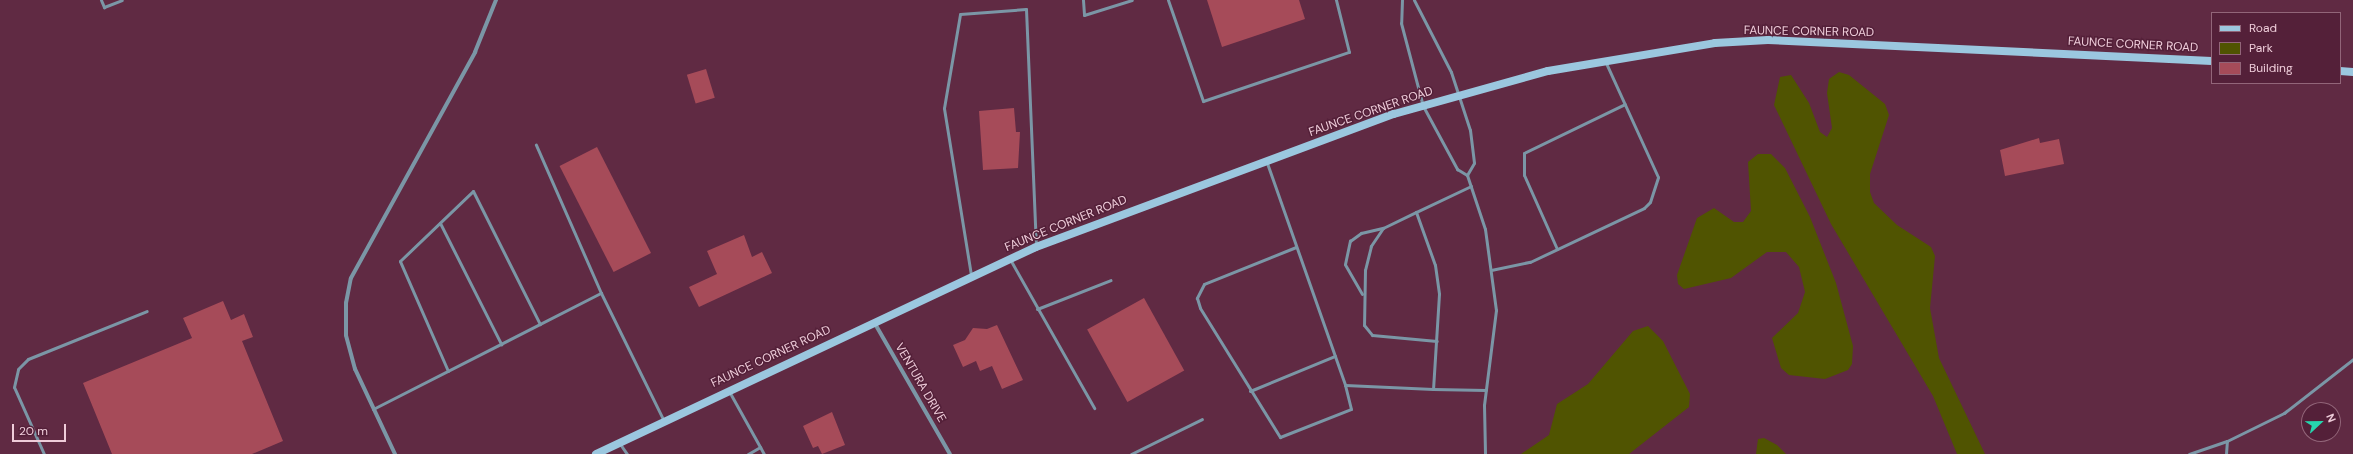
<!DOCTYPE html>
<html>
<head>
<meta charset="utf-8">
<style>
	body { margin:0 }
	#map { position:relative; width:2353px; height:454px; overflow:hidden; background:#602a43; font-family:"DM Sans",sans-serif }
	div>[style] { position:absolute }
	.green>* { inset:0; background:#505401 }
	.building>* { inset:0; background:#a64b59; transform-origin:0 0 }
	.service>* { height:3px; margin:-1.5px; padding:0 1.5px; transform-origin:1.5px; border-radius:1.5px; background:#7b96a6 }
	.minor>* { height:4px; margin:-2px; padding:0 2px; transform-origin:2px; border-radius:2px; background:#7b96a6 }
	.secondary>* { height:8px; margin:-4px; padding:0 4px; transform-origin:4px; border-radius:4px; background:#9bc7df }
	span { translate:-50% -50%; white-space:nowrap; text-align:center; line-height:1.15; -webkit-text-stroke:3px #542039; paint-order:stroke }
	.street-label { font-size:12px; color:#efcdda }
	.legend { position:absolute; left:2211px; top:12px; width:130px; height:72px; box-sizing:border-box; background:#542039; border:1px solid #926579; margin:0; padding:5px 7px; list-style:none; font-size:12px; color:#efcdda }
	.legend li { display:flex; align-items:center; gap:8px; height:20px }
	.legend b { width:20px; border:1px solid #926579 }
	.north { position:absolute; left:2301px; top:402px; width:40px; height:40px; box-sizing:border-box; background:#542039; border:1px solid #926579; border-radius:50%; rotate:68deg; font-size:11px; font-weight:700; line-height:16px; text-align:center; color:#efcdda }
	.north::after { content:''; display:block; margin:auto; width:14px; height:18px; background:#26d5ae; clip-path:polygon(50% 0,100% 100%,50% 72%,0 100%) }
	.scale { position:absolute; left:12px; top:424px; width:54px; height:18px; box-sizing:border-box; border:2px solid #efcdda; border-top:0; padding-left:5px; font-size:12px; line-height:14px; white-space:nowrap; color:#efcdda; -webkit-text-stroke:3px #542039; paint-order:stroke }
</style>
</head>
<body>
<div id="map">
	<div class="green">
		<i style="clip-path:polygon(1839px 72px,1849px 75px,1885px 104px,1889px 115px,1870px 174px,1870px 192px,1874px 203px,1897px 225px,1931px 247px,1935px 256px,1930px 308px,1939px 358px,1985px 454px,1957px 454px,1933px 396px,1831px 224px,1774px 105px,1780px 77px,1791px 75px,1809px 103px,1820px 132px,1827px 137px,1832px 128px,1827px 93px,1829px 79px)"></i>
		<i style="clip-path:polygon(1758px 154px,1771px 154px,1785px 168px,1810px 217px,1836px 283px,1853px 346px,1852px 364px,1848px 370px,1825px 379px,1789px 375px,1781px 368px,1772px 338px,1798px 313px,1805px 292px,1799px 267px,1786px 252px,1767px 252px,1731px 278px,1684px 289px,1678px 284px,1677px 275px,1697px 218px,1714px 208px,1734px 222px,1743px 222px,1751px 211px,1748px 162px)"></i>
		<i style="clip-path:polygon(1648px 326px,1663px 341px,1690px 394px,1689px 407px,1629px 454px,1521px 454px,1549px 435px,1557px 404px,1588px 384px,1633px 331px)"></i>
		<i style="clip-path:polygon(1764px 438px,1777px 445px,1786px 454px,1756px 454px,1758px 439px)"></i>
	</div>
	<div class="building">
		<i style="clip-path:polygon(1207px 0,1299px 0,1305px 19px,1222px 47px)"></i>
		<i style="left:706px;top:69px;width:30px;height:20px;rotate:73deg"></i>
		<i style="clip-path:polygon(1014px 108px,1016px 132px,1020px 132px,1018px 168px,983px 170px,979px 111px)"></i>
		<i style="clip-path:polygon(2039px 138px,2040px 143px,2059px 139px,2064px 164px,2005px 176px,2000px 150px)"></i>
		<i style="left:597px;top:147px;width:119px;height:42px;rotate:63deg"></i>
		<i style="clip-path:polygon(744px 235px,752px 257px,762px 252px,772px 273px,699px 307px,689px 287px,717px 274px,707px 251px)"></i>
		<i style="left:1144px;top:298px;width:83px;height:65px;rotate:61deg"></i>
		<i style="clip-path:polygon(223px 301px,231px 320px,244px 314px,253px 337px,242px 341px,283px 441px,252px 454px,112px 454px,83px 383px,192px 338px,183px 318px)"></i>
		<i style="clip-path:polygon(997px 325px,1023px 380px,1002px 389px,992px 366px,980px 371px,976px 361px,963px 367px,953px 345px,965px 340px,973px 328px,987px 329px)"></i>
		<i style="clip-path:polygon(832px 412px,845px 445px,822px 454px,818px 446px,813px 448px,803px 426px)"></i>
	</div>
	<div class="service">
		<i style="left:101px;top:0;width:8px;rotate:67deg"></i>
		<i style="left:104px;top:7px;width:19px;rotate:-21deg"></i>
		<i style="left:1083px;top:0;width:15px;rotate:86deg"></i>
		<i style="left:1084px;top:15px;width:50px;rotate:-17.4deg"></i>
		<i style="left:1168px;top:0;width:107px;rotate:70.9deg"></i>
		<i style="left:1203px;top:101px;width:154px;rotate:-18.6deg"></i>
		<i style="left:1349px;top:52px;width:54px;rotate:-104deg"></i>
		<i style="left:1402px;top:0;width:23px;rotate:92deg"></i>
		<i style="left:1401px;top:23px;width:86px;rotate:75.2deg"></i>
		<i style="left:1423px;top:106px;width:72px;rotate:61.6deg"></i>
		<i style="left:1457px;top:169px;width:12px;rotate:31deg"></i>
		<i style="left:1467px;top:175px;width:57px;rotate:71.6deg"></i>
		<i style="left:1485px;top:229px;width:82px;rotate:82.3deg"></i>
		<i style="left:1496px;top:310px;width:96px;rotate:97.2deg"></i>
		<i style="left:1484px;top:405px;width:49px;rotate:88.8deg"></i>
		<i style="left:1414px;top:0;width:81px;rotate:62.8deg"></i>
		<i style="left:1451px;top:72px;width:61px;rotate:71.9deg"></i>
		<i style="left:1470px;top:130px;width:33px;rotate:83deg"></i>
		<i style="left:1474px;top:163px;width:14px;rotate:120deg"></i>
		<i style="left:1267px;top:163px;width:235px;rotate:70.6deg"></i>
		<i style="left:1345px;top:385px;width:88px;rotate:2.6deg"></i>
		<i style="left:1471px;top:186px;width:61px;rotate:154.7deg"></i>
		<i style="left:1416px;top:212px;width:56px;rotate:70.3deg"></i>
		<i style="left:1435px;top:265px;width:29px;rotate:82deg"></i>
		<i style="left:1439px;top:294px;width:95px;rotate:93.6deg"></i>
		<i style="left:1433px;top:389px;width:53px;rotate:1.1deg"></i>
		<i style="left:440px;top:223px;width:136px;rotate:63.2deg"></i>
		<i style="left:1383px;top:228px;width:22px;rotate:124deg"></i>
		<i style="left:1371px;top:246px;width:25px;rotate:104deg"></i>
		<i style="left:1365px;top:270px;width:55px;rotate:91deg"></i>
		<i style="left:1364px;top:325px;width:13px;rotate:51deg"></i>
		<i style="left:1372px;top:335px;width:65px;rotate:5.3deg"></i>
		<i style="left:1296px;top:247px;width:99px;rotate:158.1deg"></i>
		<i style="left:1204px;top:284px;width:16px;rotate:117deg"></i>
		<i style="left:1197px;top:298px;width:10px;rotate:73deg"></i>
		<i style="left:1200px;top:308px;width:152px;rotate:58.2deg"></i>
		<i style="left:1280px;top:437px;width:76px;rotate:-21.5deg"></i>
		<i style="left:1351px;top:409px;width:25px;rotate:-104deg"></i>
		<i style="left:1557px;top:249px;width:81px;rotate:-114deg"></i>
		<i style="left:1524px;top:175px;width:22px;rotate:-90deg"></i>
		<i style="left:1524px;top:153px;width:112px;rotate:-25.9deg"></i>
		<i style="left:1011px;top:261px;width:169px;rotate:60.5deg"></i>
		<i style="left:1491px;top:270px;width:40px;rotate:-12deg"></i>
		<i style="left:1530px;top:262px;width:126px;rotate:-25.3deg"></i>
		<i style="left:1644px;top:208px;width:8px;rotate:-45deg"></i>
		<i style="left:1650px;top:202px;width:26px;rotate:-72deg"></i>
		<i style="left:1658px;top:177px;width:125px;rotate:-114.5deg"></i>
		<i style="left:971px;top:275px;width:169px;rotate:-99.2deg"></i>
		<i style="left:944px;top:108px;width:95px;rotate:-80.3deg"></i>
		<i style="left:960px;top:14px;width:66px;rotate:-4.3deg"></i>
		<i style="left:1026px;top:9px;width:236px;rotate:87.6deg"></i>
		<i style="left:601px;top:293px;width:143px;rotate:63.8deg"></i>
		<i style="left:1362px;top:294px;width:34px;rotate:-120deg"></i>
		<i style="left:1345px;top:264px;width:24px;rotate:-78deg"></i>
		<i style="left:1350px;top:241px;width:14px;rotate:-36deg"></i>
		<i style="left:1361px;top:233px;width:23px;rotate:-13deg"></i>
		<i style="left:1383px;top:228px;width:37px;rotate:-26deg"></i>
		<i style="left:1037px;top:309px;width:79px;rotate:-21.4deg"></i>
		<i style="left:448px;top:371px;width:120px;rotate:-113.6deg"></i>
		<i style="left:400px;top:261px;width:101px;rotate:-43.8deg"></i>
		<i style="left:473px;top:191px;width:149px;rotate:63.3deg"></i>
		<i style="left:1250px;top:391px;width:92px;rotate:-22.4deg"></i>
		<i style="left:730px;top:393px;width:70px;rotate:60.9deg"></i>
		<i style="left:373px;top:409px;width:256px;rotate:-27deg"></i>
		<i style="left:601px;top:293px;width:162px;rotate:-113.7deg"></i>
		<i style="left:620px;top:444px;width:12px;rotate:55deg"></i>
		<i style="left:44px;top:454px;width:73px;rotate:-114.1deg"></i>
		<i style="left:14px;top:387px;width:18px;rotate:-77deg"></i>
		<i style="left:18px;top:369px;width:14px;rotate:-45deg"></i>
		<i style="left:28px;top:359px;width:128px;rotate:-22deg"></i>
		<i style="left:748px;top:454px;width:14px;rotate:-30deg"></i>
		<i style="left:1131px;top:454px;width:79px;rotate:-26.2deg"></i>
		<i style="left:2189px;top:454px;width:40px;rotate:-18.9deg"></i>
		<i style="left:2226px;top:454px;width:13px;rotate:-86deg"></i>
		<i style="left:2227px;top:441px;width:64px;rotate:-26.2deg"></i>
		<i style="left:2284px;top:413px;width:88px;rotate:-38deg"></i>
	</div>
	<div class="minor">
		<i style="left:874px;top:322px;width:152px;rotate:60.1deg"></i>
		<i style="left:395px;top:454px;width:94px;rotate:-115.2deg"></i>
		<i style="left:355px;top:369px;width:35px;rotate:-105deg"></i>
		<i style="left:346px;top:335px;width:32px;rotate:-90deg"></i>
		<i style="left:346px;top:303px;width:25px;rotate:-79deg"></i>
		<i style="left:351px;top:278px;width:258px;rotate:-61.2deg"></i>
		<i style="left:475px;top:52px;width:56px;rotate:-68deg"></i>
	</div>
	<div class="secondary">
		<i style="left:2340px;top:71px;width:13px;rotate:4deg"></i>
		<i style="left:596px;top:454px;width:486px;rotate:-25.2deg"></i>
		<i style="left:1036px;top:247px;width:382px;rotate:-20.4deg"></i>
		<i style="left:1394px;top:114px;width:160px;rotate:-15.6deg"></i>
		<i style="left:1548px;top:71px;width:169px;rotate:-9.5deg"></i>
		<i style="left:1715px;top:43px;width:53px;rotate:-3.2deg"></i>
		<i style="left:1768px;top:40px;width:444px;rotate:2.7deg"></i>
	</div>
	<div class="street-label">
		<span style="left:1809px;top:32px;rotate:1deg">FAUNCE CORNER ROAD</span>
		<span style="left:2133px;top:45px;rotate:3deg">FAUNCE CORNER ROAD</span>
		<span style="left:1371px;top:112px;rotate:-19deg">FAUNCE CORNER ROAD</span>
		<span style="left:1066px;top:224px;rotate:-22deg">FAUNCE CORNER ROAD</span>
		<span style="left:771px;top:357px;rotate:-25deg">FAUNCE CORNER ROAD</span>
		<span style="left:920px;top:383px;rotate:60deg">VENTURA DRIVE</span>
	</div>
	<ul class="legend">
	<li><b style="height:5px;background:#9bc7df"></b>Road</li>
	<li><b style="height:11px;background:#505401"></b>Park</li>
	<li><b style="height:11px;background:#a64b59"></b>Building</li>
	</ul>
	<div class="north">N</div>
	<div class="scale">20 m</div>
</div>
</body>
</html>
